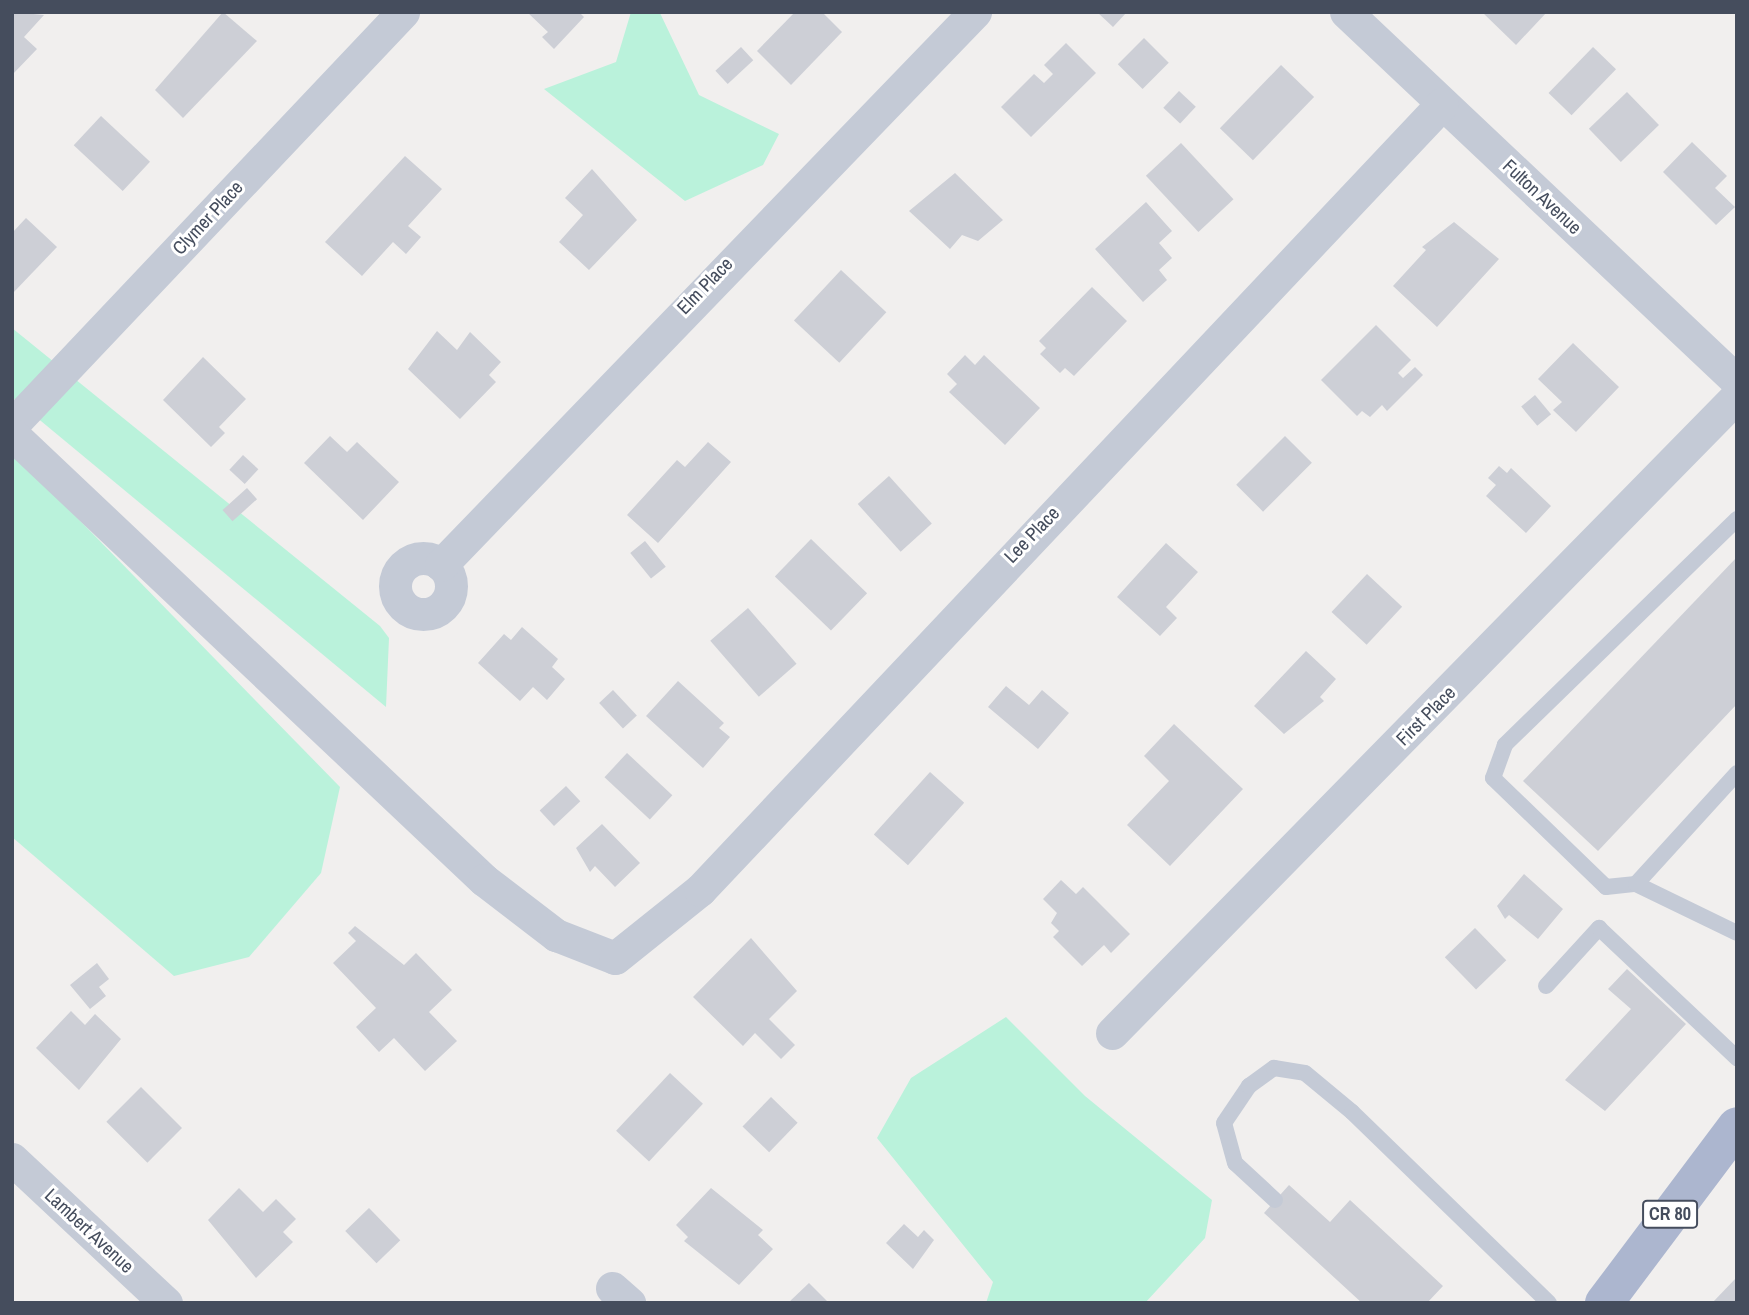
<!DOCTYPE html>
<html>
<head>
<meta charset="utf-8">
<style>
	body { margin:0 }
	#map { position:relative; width:1749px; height:1315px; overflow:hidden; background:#f1efee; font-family:"Archivo Narrow",sans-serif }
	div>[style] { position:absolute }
	.green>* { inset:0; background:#baf2db }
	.building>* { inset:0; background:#cdcfd6; transform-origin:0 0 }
	.service>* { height:16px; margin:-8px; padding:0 8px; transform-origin:8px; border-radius:8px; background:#c4cad6 }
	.minor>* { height:33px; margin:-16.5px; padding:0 16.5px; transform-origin:16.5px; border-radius:16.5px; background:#c4cad6 }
	.minor>.ring { margin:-16.5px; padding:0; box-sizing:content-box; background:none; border:33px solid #c4cad6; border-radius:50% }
	.primary>* { height:38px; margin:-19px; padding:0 19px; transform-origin:19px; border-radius:19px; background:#acb6cf }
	span { translate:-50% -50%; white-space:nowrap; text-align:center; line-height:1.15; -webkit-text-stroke:6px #fff; paint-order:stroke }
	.shield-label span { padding:2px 5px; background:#fff; border:2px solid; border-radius:5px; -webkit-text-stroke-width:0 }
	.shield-label { font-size:18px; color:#454d5d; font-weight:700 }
	.street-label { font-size:19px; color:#454d5d }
	.frame { position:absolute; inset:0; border:14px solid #454d5d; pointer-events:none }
</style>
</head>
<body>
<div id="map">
	<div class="green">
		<i style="clip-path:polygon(631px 12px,660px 13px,699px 95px,779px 134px,763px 165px,685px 201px,544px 89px,616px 62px)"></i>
		<i style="clip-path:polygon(12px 328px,380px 626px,389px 638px,386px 707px,12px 397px)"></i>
		<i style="clip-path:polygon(12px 451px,340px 787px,321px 873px,249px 957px,174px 976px,12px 837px)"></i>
		<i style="clip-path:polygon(1006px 1017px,1085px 1096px,1212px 1200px,1205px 1238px,1145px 1303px,986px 1303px,993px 1282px,877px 1138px,911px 1078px)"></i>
	</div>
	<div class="building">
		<i style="clip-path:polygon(12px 12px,44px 15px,24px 37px,37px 49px,12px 75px)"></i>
		<i style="clip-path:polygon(223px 12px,257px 41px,183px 118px,155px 90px)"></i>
		<i style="clip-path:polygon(527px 12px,579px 12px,584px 17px,554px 49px,542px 37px,548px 32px)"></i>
		<i style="clip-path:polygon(795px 12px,822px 12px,842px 32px,791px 85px,757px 51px)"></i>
		<i style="clip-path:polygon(1097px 12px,1127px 12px,1113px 27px)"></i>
		<i style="clip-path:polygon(1482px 12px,1547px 12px,1516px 45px)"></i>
		<i style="left:1144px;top:38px;width:35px;height:37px;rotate:45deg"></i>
		<i style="clip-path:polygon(1066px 43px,1096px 73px,1031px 137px,1001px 107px,1034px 74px,1044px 83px,1053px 74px,1044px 65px)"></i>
		<i style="left:741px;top:47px;width:18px;height:35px;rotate:47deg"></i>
		<i style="left:1593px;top:47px;width:32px;height:64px;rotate:44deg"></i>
		<i style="left:1281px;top:65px;width:46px;height:88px;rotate:44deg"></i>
		<i style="left:1179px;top:91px;width:23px;height:23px;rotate:43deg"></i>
		<i style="left:1627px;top:92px;width:46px;height:53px;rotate:46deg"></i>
		<i style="left:101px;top:116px;width:67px;height:40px;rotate:43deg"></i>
		<i style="clip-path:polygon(1692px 142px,1727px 176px,1715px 188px,1735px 207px,1716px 225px,1663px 172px)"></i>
		<i style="left:1181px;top:143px;width:77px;height:48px;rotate:47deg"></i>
		<i style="clip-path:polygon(405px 156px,442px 189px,408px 226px,421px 237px,406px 254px,393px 242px,362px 276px,325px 242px)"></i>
		<i style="clip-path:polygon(592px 169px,637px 220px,589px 270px,559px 242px,583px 215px,565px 198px)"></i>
		<i style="clip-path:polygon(955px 173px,1003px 220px,978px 241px,962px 235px,950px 249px,909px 211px)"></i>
		<i style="clip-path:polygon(1146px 202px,1172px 231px,1159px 243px,1172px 258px,1159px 270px,1167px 280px,1143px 302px,1095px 249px)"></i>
		<i style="clip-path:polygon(26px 218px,57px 247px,12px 294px,12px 233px)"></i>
		<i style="clip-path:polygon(1454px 222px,1499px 259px,1437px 327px,1393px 286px,1426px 250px,1422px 247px)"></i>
		<i style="left:841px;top:270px;width:62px;height:69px;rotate:43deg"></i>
		<i style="clip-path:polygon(1092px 287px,1127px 321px,1074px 376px,1065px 368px,1060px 373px,1040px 354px,1046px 348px,1039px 341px)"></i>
		<i style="clip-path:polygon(1376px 325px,1411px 360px,1398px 373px,1403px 378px,1415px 367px,1423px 375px,1387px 411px,1382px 405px,1370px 417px,1362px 411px,1357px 416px,1321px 380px)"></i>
		<i style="clip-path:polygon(437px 331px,457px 350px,470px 332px,501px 362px,489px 375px,496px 382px,460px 419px,408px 369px)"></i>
		<i style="clip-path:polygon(1573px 343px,1619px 387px,1576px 432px,1553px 410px,1562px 402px,1538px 379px)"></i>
		<i style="clip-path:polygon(965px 355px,975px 365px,984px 355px,1040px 408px,1005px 445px,949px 392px,957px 384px,947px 374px)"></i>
		<i style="clip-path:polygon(203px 357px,246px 399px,219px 427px,225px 433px,211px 447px,163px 400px)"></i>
		<i style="left:1535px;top:395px;width:25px;height:18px;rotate:50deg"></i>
		<i style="clip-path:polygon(330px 436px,347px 452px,357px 442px,399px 482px,363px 520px,304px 463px)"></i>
		<i style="left:1285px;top:436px;width:38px;height:69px;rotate:45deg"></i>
		<i style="clip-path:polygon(708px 442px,731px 462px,658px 543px,627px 515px,677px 460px,685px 467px)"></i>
		<i style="left:243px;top:455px;width:21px;height:20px;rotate:43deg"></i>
		<i style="clip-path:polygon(1499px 466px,1507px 473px,1511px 468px,1551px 506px,1526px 533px,1486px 496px,1496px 485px,1488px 478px)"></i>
		<i style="left:889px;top:476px;width:64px;height:42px;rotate:48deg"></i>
		<i style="left:247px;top:488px;width:15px;height:33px;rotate:48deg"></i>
		<i style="left:811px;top:539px;width:78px;height:52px;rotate:44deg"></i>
		<i style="left:645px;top:541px;width:33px;height:19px;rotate:51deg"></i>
		<i style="clip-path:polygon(1166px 543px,1198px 572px,1166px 607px,1177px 618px,1160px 636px,1117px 597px)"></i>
		<i style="clip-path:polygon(1737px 557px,1737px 704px,1598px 851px,1523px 781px)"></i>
		<i style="left:1367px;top:574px;width:48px;height:52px;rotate:43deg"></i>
		<i style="left:748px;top:608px;width:74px;height:50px;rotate:49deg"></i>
		<i style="clip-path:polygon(522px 627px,558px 659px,552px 667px,565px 679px,547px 700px,533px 687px,520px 701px,478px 663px,504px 634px,511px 640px)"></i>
		<i style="clip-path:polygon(1306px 651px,1336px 679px,1320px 697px,1324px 701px,1284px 734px,1254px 706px)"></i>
		<i style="clip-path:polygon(678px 681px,724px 723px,719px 728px,730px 737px,703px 768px,646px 716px)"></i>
		<i style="clip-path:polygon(1006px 686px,1029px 705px,1042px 690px,1069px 713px,1038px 749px,988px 707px)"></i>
		<i style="left:613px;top:690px;width:35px;height:19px;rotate:47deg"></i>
		<i style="clip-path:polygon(1174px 724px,1243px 789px,1170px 866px,1127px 825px,1169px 781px,1144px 756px)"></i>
		<i style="left:627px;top:753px;width:62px;height:33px;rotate:43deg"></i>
		<i style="left:930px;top:772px;width:46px;height:84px;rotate:42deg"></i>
		<i style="left:566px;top:786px;width:21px;height:36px;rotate:47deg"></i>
		<i style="clip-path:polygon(602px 824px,640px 863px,615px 887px,595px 866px,590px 872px,576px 848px)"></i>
		<i style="clip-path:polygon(1524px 874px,1563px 909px,1538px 939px,1509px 915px,1505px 919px,1497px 906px)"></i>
		<i style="clip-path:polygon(1061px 880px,1076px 894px,1083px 887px,1130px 934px,1111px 953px,1104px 945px,1082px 966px,1053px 937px,1059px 931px,1051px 923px,1057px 913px,1043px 899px)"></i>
		<i style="clip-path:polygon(355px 926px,404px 965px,416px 953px,452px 990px,429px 1012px,457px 1041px,425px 1071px,394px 1038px,379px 1052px,356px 1027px,376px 1008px,333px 963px,356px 941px,348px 933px)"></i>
		<i style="left:1475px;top:928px;width:45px;height:42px;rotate:46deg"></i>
		<i style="clip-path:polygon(751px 938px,797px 991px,769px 1019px,795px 1045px,781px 1059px,755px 1033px,743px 1046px,693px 997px)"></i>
		<i style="clip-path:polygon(97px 963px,109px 979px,99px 987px,106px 996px,90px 1009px,70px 985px)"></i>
		<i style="clip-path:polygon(1627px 969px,1686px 1024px,1605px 1111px,1565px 1080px,1631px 1009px,1608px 989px)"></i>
		<i style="clip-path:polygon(71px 1011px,85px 1025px,95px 1014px,121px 1039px,79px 1090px,36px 1048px)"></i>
		<i style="left:670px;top:1073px;width:45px;height:79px;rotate:43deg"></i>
		<i style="left:141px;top:1087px;width:58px;height:49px;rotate:45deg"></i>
		<i style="left:771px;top:1097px;width:37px;height:41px;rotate:44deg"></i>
		<i style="clip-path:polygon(1289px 1185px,1330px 1222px,1350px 1200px,1443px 1286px,1427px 1303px,1362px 1303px,1264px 1213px)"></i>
		<i style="clip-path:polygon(239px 1188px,263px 1212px,276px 1199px,296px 1219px,283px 1232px,293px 1242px,256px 1278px,208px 1220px)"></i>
		<i style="clip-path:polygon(711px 1188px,763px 1230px,758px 1235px,773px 1249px,739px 1285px,684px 1241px,688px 1237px,676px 1225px)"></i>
		<i style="left:369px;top:1208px;width:45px;height:33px;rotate:46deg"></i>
		<i style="clip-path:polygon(904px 1224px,918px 1237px,924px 1230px,934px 1240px,913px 1269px,886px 1243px)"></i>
		<i style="clip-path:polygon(1737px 1277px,1737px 1303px,1712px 1303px)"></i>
		<i style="clip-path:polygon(809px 1283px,829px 1303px,788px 1303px)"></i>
	</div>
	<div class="service">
		<i style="left:1737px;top:519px;width:324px;rotate:135.8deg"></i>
		<i style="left:1505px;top:745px;width:35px;rotate:110deg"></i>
		<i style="left:1493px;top:778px;width:157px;rotate:44deg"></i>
		<i style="left:1606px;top:887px;width:30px;rotate:-6deg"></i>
		<i style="left:1636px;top:884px;width:112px;rotate:25.9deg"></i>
		<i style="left:1636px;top:884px;width:150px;rotate:-47.7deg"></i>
		<i style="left:1546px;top:986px;width:79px;rotate:-47.6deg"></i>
		<i style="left:1599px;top:928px;width:190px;rotate:43.3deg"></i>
		<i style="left:1275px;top:1200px;width:54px;rotate:-137.2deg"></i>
		<i style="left:1235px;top:1163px;width:41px;rotate:-105.4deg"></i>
		<i style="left:1224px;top:1123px;width:45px;rotate:-56deg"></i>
		<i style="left:1249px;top:1086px;width:31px;rotate:-36deg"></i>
		<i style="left:1274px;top:1068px;width:31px;rotate:9deg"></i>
		<i style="left:1305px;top:1073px;width:61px;rotate:39.7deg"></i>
		<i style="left:1352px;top:1112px;width:274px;rotate:44.1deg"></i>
	</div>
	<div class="minor">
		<i style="left:1346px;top:12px;width:538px;rotate:43.34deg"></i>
		<i style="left:12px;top:425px;width:569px;rotate:-46.57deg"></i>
		<i style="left:12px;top:434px;width:649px;rotate:43.38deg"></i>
		<i style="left:484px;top:880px;width:91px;rotate:37.4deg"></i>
		<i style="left:556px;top:935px;width:63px;rotate:21.3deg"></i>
		<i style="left:615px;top:958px;width:109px;rotate:-38.7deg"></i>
		<i style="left:700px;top:890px;width:1081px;rotate:-46.65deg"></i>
		<i class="ring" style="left:395px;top:558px;width:23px;height:23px"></i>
		<i style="left:441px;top:565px;width:769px;rotate:-46deg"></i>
		<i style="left:1112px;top:1033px;width:892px;rotate:-45.54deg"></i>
		<i style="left:12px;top:1159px;width:211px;rotate:43.1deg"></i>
		<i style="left:612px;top:1288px;width:23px;rotate:41deg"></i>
	</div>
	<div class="primary">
		<i style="left:1604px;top:1303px;width:221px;rotate:-53.1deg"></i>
	</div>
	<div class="shield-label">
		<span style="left:1670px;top:1214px">CR 80</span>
	</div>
	<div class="street-label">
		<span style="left:1542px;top:197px;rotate:43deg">Fulton Avenue</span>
		<span style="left:208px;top:218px;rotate:-47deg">Clymer Place</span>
		<span style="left:705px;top:286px;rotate:-46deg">Elm Place</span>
		<span style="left:1032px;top:535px;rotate:-46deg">Lee Place</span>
		<span style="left:1426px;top:716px;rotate:-45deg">First Place</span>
		<span style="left:89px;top:1231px;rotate:43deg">Lambert Avenue</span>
	</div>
	<div class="frame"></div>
</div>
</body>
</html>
